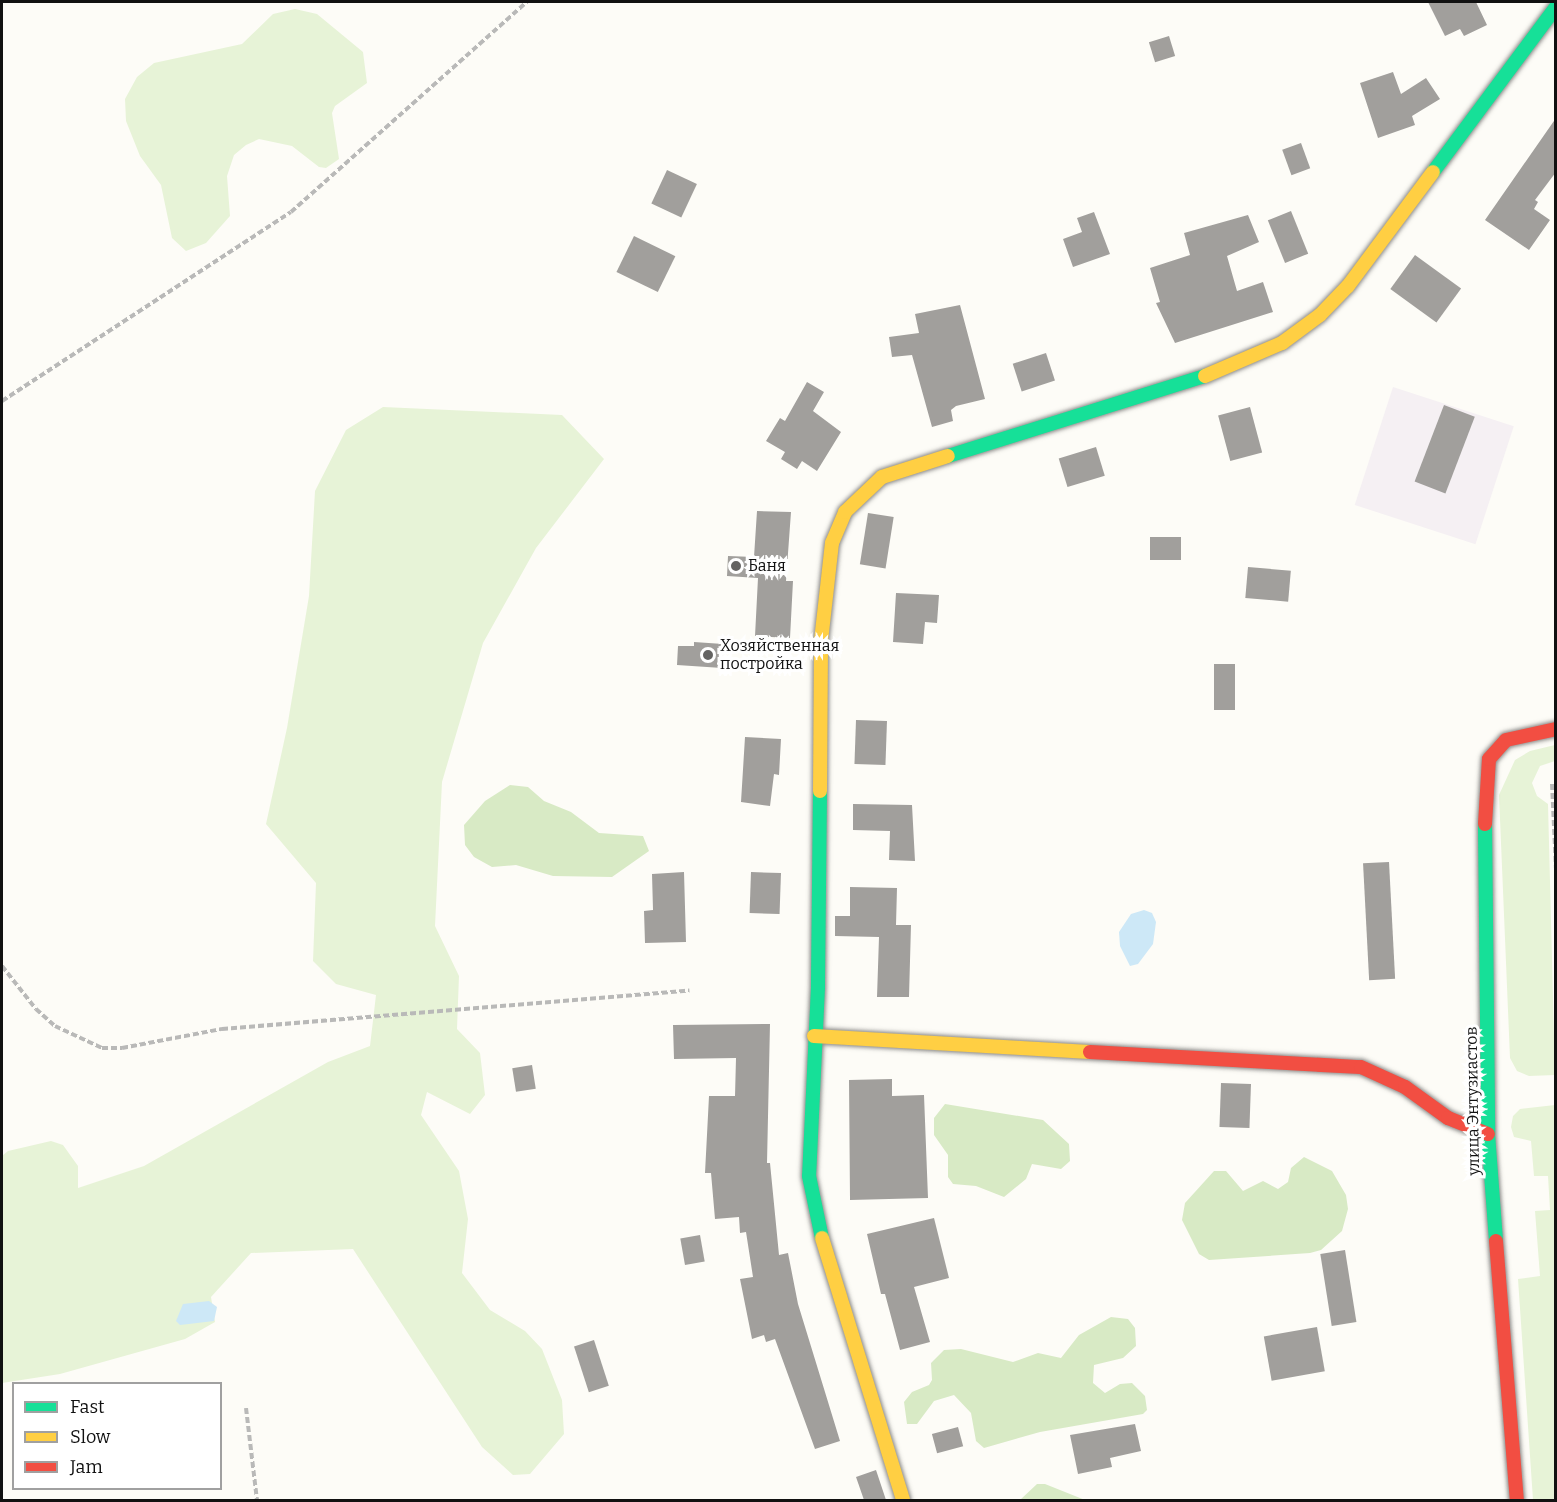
<!DOCTYPE html>
<html>
<head>
<meta charset="utf-8">
<style>
	body { margin:0 }
	#map { position:relative; width:1557px; height:1502px; overflow:hidden; background:#fdfcf7; font-family:Bitter,serif }
	div>[style] { position:absolute }
	.industrial>* { inset:0; background:#f5f0f3; transform-origin:0 0 }
	.green>* { inset:0; background:#e7f3d7 }
	.forest>* { inset:0; background:#d8eac5 }
	.water>* { inset:0; background:#cde8f7 }
	.building>* { inset:0; background:#a19f9c; transform-origin:0 0 }
	.path>* { height:4px; margin-top:-2px; transform-origin:0; background:repeating-linear-gradient(90deg,#b9b9b8 0 6px,transparent 0 9px) }
	.roads { filter:drop-shadow(0 0 2px #8e8d8b) drop-shadow(0 0 2px #8e8d8b) }
	.fast>* { height:14px; margin:-7px; padding:0 7px; transform-origin:7px; border-radius:7px; background:#16e098 }
	.slow>* { height:14px; margin:-7px; padding:0 7px; transform-origin:7px; border-radius:7px; background:#ffcf43 }
	.jam>* { height:14px; margin:-7px; padding:0 7px; transform-origin:7px; border-radius:7px; background:#f24e42 }
	.dots>* { width:16px; height:16px; translate:-50% -50%; box-sizing:border-box; border:3px solid #fff; border-radius:50% }
	span { translate:-50% -50%; white-space:nowrap; text-align:center; line-height:1.15; -webkit-text-stroke:6px #fff; paint-order:stroke }
	.poi-label { font-size:16px; color:#111 }
	.left { translate:0 -50%; text-align:left }
	.street-label { font-size:16px; color:#111 }
	.frame { position:absolute; inset:0; border:3px solid #111; pointer-events:none }
	.legend { position:absolute; left:12px; top:1382px; width:210px; height:108px; box-sizing:border-box; background:#fff; border:2px solid #a0a0a0; margin:0; padding:8px 10px; list-style:none; font-size:18px; color:#111 }
	.legend li { display:flex; align-items:center; gap:12px; height:30px }
	.legend b { width:30px; border:2px solid #a0a0a0 }
</style>
</head>
<body>
<div id="map">
	<div class="industrial">
		<i style="left:1393px;top:387px;width:127px;height:124px;rotate:18deg"></i>
	</div>
	<div class="green">
		<i style="clip-path:polygon(295px 9px,317px 14px,363px 52px,367px 83px,335px 106px,332px 113px,339px 159px,326px 168px,319px 167px,292px 146px,259px 139px,246px 145px,234px 155px,227px 176px,230px 216px,206px 243px,186px 251px,172px 238px,161px 185px,140px 156px,126px 121px,125px 99px,137px 77px,154px 63px,242px 44px,273px 14px)"></i>
		<i style="clip-path:polygon(383px 407px,562px 415px,604px 459px,536px 548px,483px 643px,442px 782px,435px 926px,459px 976px,457px 1029px,480px 1053px,485px 1095px,470px 1114px,427px 1092px,421px 1115px,459px 1171px,468px 1219px,462px 1273px,490px 1310px,525px 1331px,542px 1349px,562px 1400px,564px 1434px,530px 1474px,513px 1475px,482px 1447px,353px 1249px,251px 1253px,211px 1297px,215px 1322px,185px 1339px,60px 1374px,2px 1383px,2px 1156px,8px 1151px,51px 1141px,63px 1145px,78px 1166px,78px 1188px,144px 1166px,328px 1062px,370px 1046px,376px 995px,336px 984px,313px 961px,316px 883px,266px 824px,287px 728px,309px 596px,315px 491px,346px 430px)"></i>
		<i style="clip-path:polygon(1555px 745px,1555px 761px,1540px 766px,1532px 783px,1537px 796px,1548px 804px,1555px 1075px,1529px 1076px,1517px 1071px,1510px 1058px,1499px 795px,1515px 760px,1530px 751px)"></i>
		<i style="clip-path:polygon(1555px 1105px,1555px 1500px,1533px 1500px,1518px 1279px,1540px 1276px,1535px 1211px,1550px 1210px,1548px 1176px,1534px 1176px,1531px 1141px,1514px 1137px,1511px 1127px,1513px 1116px,1520px 1109px)"></i>
	</div>
	<div class="forest">
		<i style="clip-path:polygon(510px 785px,528px 787px,544px 801px,571px 812px,599px 833px,643px 836px,649px 851px,612px 877px,553px 876px,516px 865px,492px 867px,474px 857px,465px 845px,464px 825px,485px 801px)"></i>
		<i style="clip-path:polygon(945px 1104px,1043px 1120px,1069px 1144px,1070px 1161px,1061px 1169px,1032px 1164px,1026px 1179px,1004px 1197px,976px 1186px,953px 1184px,948px 1177px,948px 1155px,934px 1135px,934px 1118px)"></i>
		<i style="clip-path:polygon(1304px 1157px,1332px 1171px,1346px 1195px,1348px 1209px,1342px 1231px,1321px 1250px,1310px 1253px,1209px 1260px,1199px 1254px,1182px 1220px,1185px 1203px,1214px 1171px,1226px 1171px,1243px 1191px,1263px 1181px,1278px 1189px,1288px 1182px,1291px 1168px)"></i>
		<i style="clip-path:polygon(1111px 1317px,1128px 1319px,1135px 1328px,1136px 1346px,1123px 1358px,1094px 1365px,1093px 1383px,1105px 1393px,1120px 1384px,1132px 1383px,1145px 1396px,1147px 1410px,1143px 1414px,1040px 1432px,984px 1448px,976px 1441px,971px 1413px,954px 1395px,934px 1401px,917px 1424px,907px 1424px,904px 1402px,912px 1392px,929px 1385px,932px 1380px,931px 1363px,944px 1350px,961px 1349px,1013px 1362px,1038px 1353px,1061px 1358px,1079px 1335px)"></i>
		<i style="clip-path:polygon(1037px 1484px,1045px 1484px,1085px 1500px,1020px 1500px)"></i>
	</div>
	<div class="water">
		<i style="clip-path:polygon(1144px 910px,1152px 913px,1156px 922px,1153px 944px,1138px 964px,1130px 966px,1120px 946px,1119px 932px,1131px 914px)"></i>
		<i style="clip-path:polygon(209px 1301px,217px 1307px,214px 1321px,180px 1325px,176px 1321px,183px 1304px)"></i>
	</div>
	<div class="building">
		<i style="clip-path:polygon(1428px 2px,1476px 2px,1487px 25px,1464px 36px,1460px 29px,1445px 36px)"></i>
		<i style="left:1169px;top:36px;width:21px;height:21px;rotate:73deg"></i>
		<i style="clip-path:polygon(1393px 72px,1401px 94px,1426px 78px,1440px 99px,1412px 116px,1415px 125px,1378px 138px,1360px 83px)"></i>
		<i style="clip-path:polygon(1556px 118px,1556px 172px,1535px 200px,1538px 202px,1534px 209px,1550px 220px,1529px 250px,1485px 220px)"></i>
		<i style="left:1301px;top:143px;width:27px;height:20px;rotate:70deg"></i>
		<i style="left:667px;top:170px;width:33px;height:37px;rotate:25deg"></i>
		<i style="left:1291px;top:211px;width:46px;height:25px;rotate:68deg"></i>
		<i style="clip-path:polygon(1094px 212px,1110px 254px,1073px 267px,1063px 239px,1082px 232px,1077px 218px)"></i>
		<i style="clip-path:polygon(1248px 215px,1259px 242px,1227px 256px,1237px 291px,1263px 282px,1273px 312px,1175px 343px,1156px 303px,1160px 302px,1150px 268px,1190px 255px,1184px 233px)"></i>
		<i style="left:634px;top:236px;width:46px;height:40px;rotate:26deg"></i>
		<i style="left:1415px;top:255px;width:57px;height:42px;rotate:36deg"></i>
		<i style="clip-path:polygon(960px 305px,985px 399px,956px 406px,951px 410px,953px 421px,932px 427px,912px 355px,892px 357px,889px 337px,919px 333px,915px 314px)"></i>
		<i style="left:1046px;top:353px;width:29px;height:35px;rotate:72deg"></i>
		<i style="clip-path:polygon(807px 382px,824px 392px,813px 411px,841px 432px,817px 471px,802px 461px,797px 469px,781px 459px,785px 452px,766px 441px,780px 418px,785px 421px)"></i>
		<i style="left:1444px;top:405px;width:33px;height:82px;rotate:21deg"></i>
		<i style="left:1250px;top:407px;width:47px;height:33px;rotate:75deg"></i>
		<i style="left:1096px;top:447px;width:30px;height:39px;rotate:73deg"></i>
		<i style="clip-path:polygon(757px 511px,791px 512px,786px 581px,793px 581px,790px 638px,755px 636px,758px 578px,727px 576px,728px 556px,754px 557px)"></i>
		<i style="left:868px;top:513px;width:26px;height:52px;rotate:9deg"></i>
		<i style="left:1181px;top:537px;width:23px;height:31px;rotate:90deg"></i>
		<i style="left:1248px;top:567px;width:43px;height:31px;rotate:5deg"></i>
		<i style="clip-path:polygon(896px 593px,939px 595px,937px 623px,925px 622px,923px 644px,893px 642px)"></i>
		<i style="clip-path:polygon(694px 642px,723px 644px,722px 668px,677px 665px,678px 646px,694px 646px)"></i>
		<i style="left:1214px;top:664px;width:21px;height:46px"></i>
		<i style="left:856px;top:720px;width:31px;height:44px;rotate:2deg"></i>
		<i style="clip-path:polygon(745px 737px,781px 739px,779px 775px,774px 774px,770px 806px,741px 802px)"></i>
		<i style="clip-path:polygon(853px 804px,912px 805px,915px 861px,889px 860px,890px 831px,853px 830px)"></i>
		<i style="left:1389px;top:862px;width:117px;height:26px;rotate:87deg"></i>
		<i style="clip-path:polygon(684px 872px,686px 942px,645px 943px,644px 911px,653px 910px,652px 874px)"></i>
		<i style="left:751px;top:872px;width:30px;height:41px;rotate:2deg"></i>
		<i style="clip-path:polygon(850px 887px,897px 888px,896px 925px,911px 925px,909px 997px,877px 997px,879px 937px,835px 936px,835px 916px,850px 916px)"></i>
		<i style="clip-path:polygon(770px 1024px,767px 1163px,770px 1163px,779px 1255px,788px 1253px,798px 1304px,840px 1441px,815px 1449px,775px 1339px,766px 1342px,764px 1335px,752px 1339px,740px 1279px,753px 1277px,746px 1232px,740px 1233px,739px 1217px,715px 1219px,711px 1173px,705px 1173px,709px 1096px,735px 1096px,736px 1058px,674px 1059px,673px 1025px)"></i>
		<i style="left:532px;top:1065px;width:24px;height:20px;rotate:81deg"></i>
		<i style="clip-path:polygon(892px 1079px,892px 1096px,924px 1095px,928px 1198px,850px 1200px,849px 1080px)"></i>
		<i style="left:1221px;top:1083px;width:30px;height:44px;rotate:2deg"></i>
		<i style="clip-path:polygon(934px 1218px,949px 1278px,914px 1287px,930px 1342px,900px 1350px,885px 1294px,881px 1294px,867px 1234px)"></i>
		<i style="left:700px;top:1235px;width:27px;height:20px;rotate:80deg"></i>
		<i style="left:1345px;top:1250px;width:73px;height:25px;rotate:81deg"></i>
		<i style="left:1317px;top:1327px;width:45px;height:54px;rotate:80deg"></i>
		<i style="left:594px;top:1340px;width:48px;height:21px;rotate:72deg"></i>
		<i style="clip-path:polygon(1135px 1424px,1141px 1451px,1110px 1458px,1112px 1467px,1078px 1474px,1070px 1435px)"></i>
		<i style="left:958px;top:1427px;width:20px;height:27px;rotate:75deg"></i>
		<i style="clip-path:polygon(876px 1470px,886px 1500px,864px 1500px,856px 1477px)"></i>
	</div>
	<div class="path">
		<i style="left:2px;top:401px;width:345px;rotate:-33.2deg"></i>
		<i style="left:291px;top:212px;width:316px;rotate:-41.7deg"></i>
		<i style="left:1552px;top:784px;width:85px;rotate:87.3deg"></i>
		<i style="left:2px;top:966px;width:55px;rotate:51.7deg"></i>
		<i style="left:36px;top:1009px;width:25px;rotate:42deg"></i>
		<i style="left:55px;top:1026px;width:52px;rotate:25.1deg"></i>
		<i style="left:102px;top:1048px;width:20px"></i>
		<i style="left:122px;top:1048px;width:102px;rotate:-10.8deg"></i>
		<i style="left:222px;top:1029px;width:469px;rotate:-4.7deg"></i>
		<i style="left:246px;top:1408px;width:93px;rotate:83.2deg"></i>
	</div>
	<div class="roads">
		<div class="fast">
			<i style="left:1433px;top:172px;width:206px;rotate:-53.3deg"></i>
			<i style="left:948px;top:456px;width:269px;rotate:-17.3deg"></i>
			<i style="left:820px;top:791px;width:196px;rotate:90.6deg"></i>
			<i style="left:818px;top:987px;width:189px;rotate:92.7deg"></i>
			<i style="left:809px;top:1176px;width:63px;rotate:78.2deg"></i>
			<i style="left:1485px;top:824px;width:310px;rotate:89.4deg"></i>
			<i style="left:1488px;top:1134px;width:107px;rotate:85.7deg"></i>
		</div>
		<div class="slow">
			<i style="left:1205px;top:376px;width:84px;rotate:-23.2deg"></i>
			<i style="left:1282px;top:343px;width:47px;rotate:-36.4deg"></i>
			<i style="left:1320px;top:315px;width:40px;rotate:-46deg"></i>
			<i style="left:1348px;top:286px;width:142px;rotate:-53.3deg"></i>
			<i style="left:820px;top:791px;width:150px;rotate:-89.6deg"></i>
			<i style="left:821px;top:641px;width:99px;rotate:-83.6deg"></i>
			<i style="left:832px;top:543px;width:34px;rotate:-67deg"></i>
			<i style="left:845px;top:512px;width:51px;rotate:-43.4deg"></i>
			<i style="left:882px;top:477px;width:69px;rotate:-17.7deg"></i>
			<i style="left:814px;top:1036px;width:276px;rotate:3.3deg"></i>
			<i style="left:822px;top:1238px;width:274px;rotate:72.8deg"></i>
		</div>
		<div class="jam">
			<i style="left:1485px;top:824px;width:65px;rotate:-86.5deg"></i>
			<i style="left:1489px;top:759px;width:25px;rotate:-48deg"></i>
			<i style="left:1506px;top:740px;width:51px;rotate:-12.4deg"></i>
			<i style="left:1090px;top:1052px;width:271px;rotate:3.2deg"></i>
			<i style="left:1361px;top:1067px;width:48px;rotate:24.4deg"></i>
			<i style="left:1405px;top:1087px;width:53px;rotate:35.8deg"></i>
			<i style="left:1448px;top:1118px;width:43px;rotate:21.8deg"></i>
			<i style="left:1496px;top:1241px;width:260px;rotate:85.4deg"></i>
		</div>
	</div>
	<div class="dots">
		<i style="left:736px;top:566px;background:#646362"></i>
		<i style="left:708px;top:655px;background:#646362"></i>
	</div>
	<div class="poi-label">
		<span class="left" style="left:748px;top:566px">Баня</span>
		<span class="left" style="left:720px;top:655px">Хозяйственная<br>постройка</span>
	</div>
	<div class="street-label">
		<span style="left:1473px;top:1101px;rotate:-91deg">улица Энтузиастов</span>
	</div>
	<div class="frame"></div>
	<ul class="legend">
	<li><b style="height:8px;background:#16e098"></b>Fast</li>
	<li><b style="height:8px;background:#ffcf43"></b>Slow</li>
	<li><b style="height:8px;background:#f24e42"></b>Jam</li>
	</ul>
</div>
</body>
</html>
